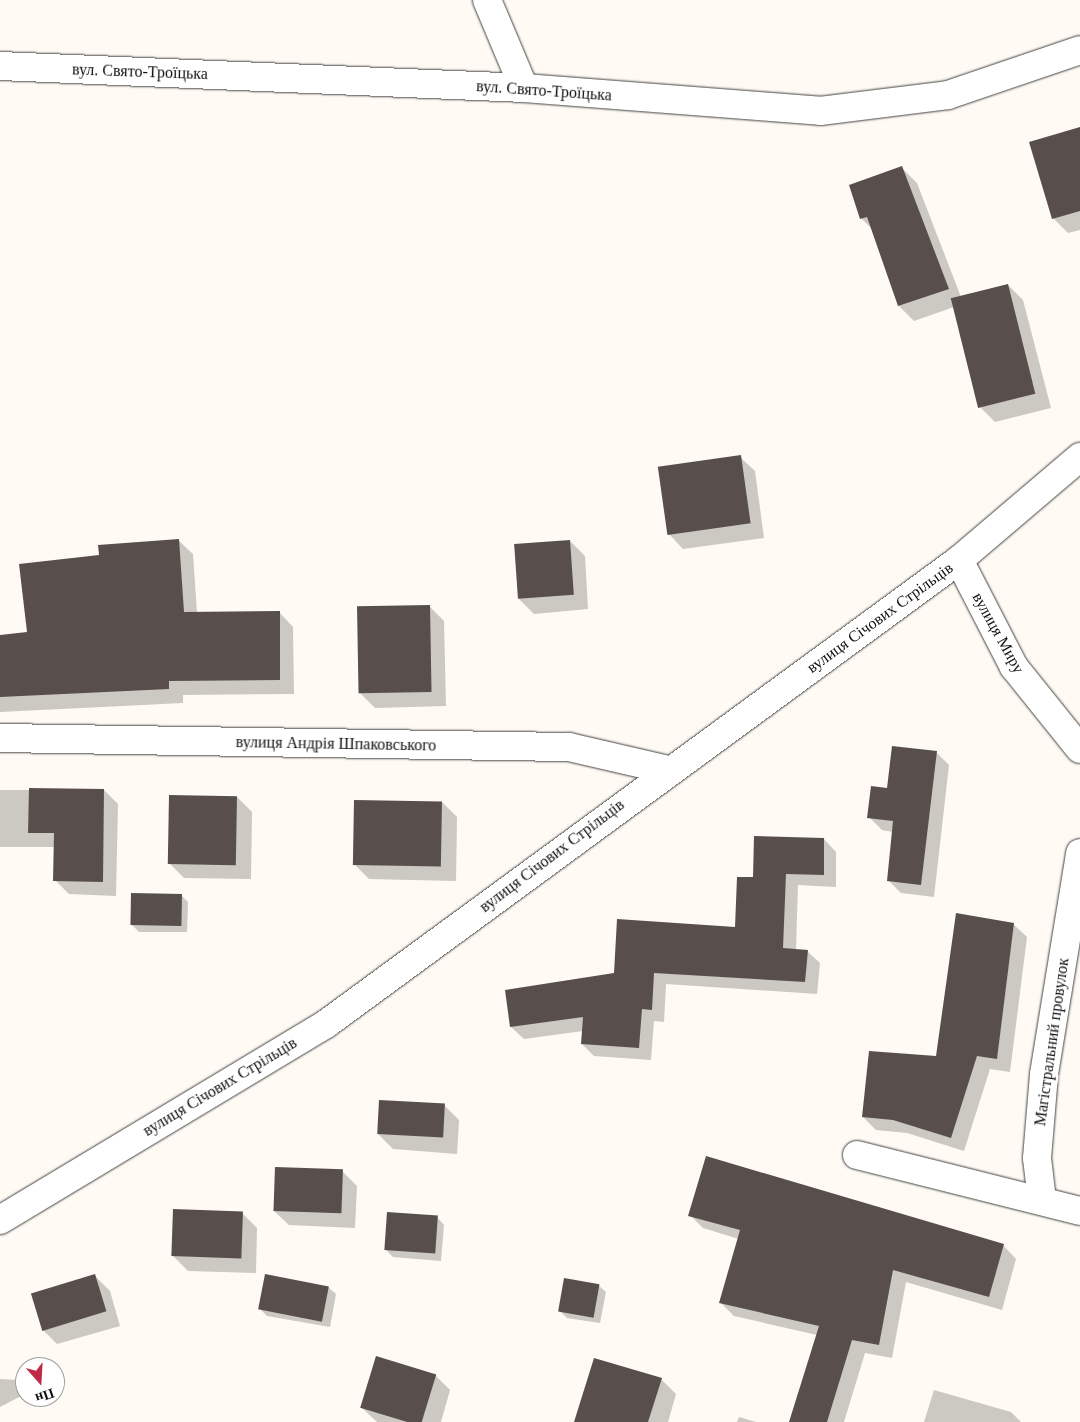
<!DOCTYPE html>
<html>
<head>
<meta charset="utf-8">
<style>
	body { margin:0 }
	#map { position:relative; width:1080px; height:1422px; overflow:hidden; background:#fffaf3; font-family:"Times New Roman",serif }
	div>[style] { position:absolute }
	.shadow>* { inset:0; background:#0003 }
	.building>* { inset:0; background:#584f4c; transform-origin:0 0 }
	.roads { filter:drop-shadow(0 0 1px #434343) drop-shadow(0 0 1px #434343) }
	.minor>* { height:28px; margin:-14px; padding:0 14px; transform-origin:14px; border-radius:14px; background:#fff }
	span { translate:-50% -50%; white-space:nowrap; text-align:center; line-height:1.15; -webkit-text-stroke:5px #fff; paint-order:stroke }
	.street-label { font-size:16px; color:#101010 }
	.north { position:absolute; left:15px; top:1357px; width:50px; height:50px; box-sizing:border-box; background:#fff; border:1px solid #9f9f9f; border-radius:50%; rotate:161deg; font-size:14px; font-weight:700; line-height:20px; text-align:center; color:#101010 }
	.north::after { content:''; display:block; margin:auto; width:18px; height:22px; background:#be2a48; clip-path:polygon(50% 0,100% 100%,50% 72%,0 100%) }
</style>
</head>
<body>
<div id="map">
	<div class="shadow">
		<i style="clip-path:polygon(1080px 131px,1080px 230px,1068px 233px,1053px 218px)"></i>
		<i style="clip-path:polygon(902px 168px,917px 183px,961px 297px,1008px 285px,1023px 300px,1051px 408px,995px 422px,980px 407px,954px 307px,914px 321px,899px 306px,872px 229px,861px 218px)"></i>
		<i style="clip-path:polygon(740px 457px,755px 471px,764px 538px,683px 549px,669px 534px)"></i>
		<i style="clip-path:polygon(178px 540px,193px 554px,197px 613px,279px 612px,293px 627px,294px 694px,183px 695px,183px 703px,0 712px,0 636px,28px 633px,100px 557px)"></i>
		<i style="clip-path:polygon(570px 541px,585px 556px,588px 609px,534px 614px,519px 599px)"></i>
		<i style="clip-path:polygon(429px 606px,444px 621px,446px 706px,375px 708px,360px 693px)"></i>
		<i style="clip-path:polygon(936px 752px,949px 765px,934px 897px,901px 893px,888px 880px,893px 832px,882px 830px,869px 817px,888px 789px)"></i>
		<i style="clip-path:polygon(0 790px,104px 790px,118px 804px,116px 896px,69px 894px,55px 880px,55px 847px,0 847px)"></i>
		<i style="clip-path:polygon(237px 797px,252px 812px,251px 879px,184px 878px,169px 863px)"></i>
		<i style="clip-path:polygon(442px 802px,457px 817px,456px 881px,369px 879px,354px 864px)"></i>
		<i style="clip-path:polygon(824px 839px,836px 852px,836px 887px,798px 885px,796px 950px,807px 951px,820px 963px,817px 994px,666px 984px,664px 1022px,654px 1021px,651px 1060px,594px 1056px,582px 1044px,583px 1031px,524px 1039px,511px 1027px,615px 974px,736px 928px,754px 879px)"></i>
		<i style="clip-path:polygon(181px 895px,188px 902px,187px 932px,139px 932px,132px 925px)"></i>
		<i style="clip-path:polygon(1013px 924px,1027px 937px,1010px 1072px,990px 1069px,964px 1151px,907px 1133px,876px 1130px,863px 1117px,937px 1058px)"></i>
		<i style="clip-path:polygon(444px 1105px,459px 1120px,457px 1154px,393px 1149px,378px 1134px)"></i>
		<i style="clip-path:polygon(342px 1171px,357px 1186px,355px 1228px,289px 1225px,274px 1211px)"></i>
		<i style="clip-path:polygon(242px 1213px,257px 1228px,256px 1273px,188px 1271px,173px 1256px)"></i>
		<i style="clip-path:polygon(690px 1215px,1003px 1245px,1016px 1259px,1002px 1310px,906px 1282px,892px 1358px,865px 1353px,844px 1422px,790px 1422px,817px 1335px,734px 1316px,721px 1303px,739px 1239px,703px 1228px)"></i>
		<i style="clip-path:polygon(437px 1217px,444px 1225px,441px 1261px,393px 1257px,385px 1249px)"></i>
		<i style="clip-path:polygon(95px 1276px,110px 1291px,120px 1326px,57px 1344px,42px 1329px)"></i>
		<i style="clip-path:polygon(598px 1285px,606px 1292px,600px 1323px,567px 1318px,560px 1311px)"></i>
		<i style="clip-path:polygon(328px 1287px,336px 1294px,330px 1327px,267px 1316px,260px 1309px)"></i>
		<i style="clip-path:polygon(435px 1375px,450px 1390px,441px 1422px,377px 1422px,362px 1408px)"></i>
		<i style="clip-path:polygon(0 1379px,19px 1380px,25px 1394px,0 1407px)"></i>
		<i style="clip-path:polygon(661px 1379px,676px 1394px,668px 1422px,579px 1422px)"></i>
		<i style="clip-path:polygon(934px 1390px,1011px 1412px,1021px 1422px,924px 1422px)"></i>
		<i style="clip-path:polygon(739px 1417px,756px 1422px,737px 1422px)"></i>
	</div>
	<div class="building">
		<i style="clip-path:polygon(1080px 127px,1080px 211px,1052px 219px,1029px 142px)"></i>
		<i style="clip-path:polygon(902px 166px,949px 289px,898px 306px,867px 217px,860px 219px,849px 185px)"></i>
		<i style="left:1008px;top:284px;width:113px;height:59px;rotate:76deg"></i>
		<i style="left:741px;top:455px;width:69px;height:84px;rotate:82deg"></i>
		<i style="clip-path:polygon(179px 539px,184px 612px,280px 611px,280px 680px,169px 681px,169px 689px,0 697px,0 635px,27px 632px,19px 564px,99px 555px,98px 545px)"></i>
		<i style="left:570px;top:540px;width:55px;height:56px;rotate:86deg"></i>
		<i style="left:430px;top:605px;width:87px;height:73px;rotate:89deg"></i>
		<i style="clip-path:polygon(892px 746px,937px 751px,921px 885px,887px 881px,893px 821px,867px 818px,871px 786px,887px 788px)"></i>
		<i style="clip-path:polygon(29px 788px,104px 789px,103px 882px,53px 881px,54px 833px,28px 833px)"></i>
		<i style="left:169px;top:795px;width:68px;height:69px;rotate:1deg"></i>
		<i style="left:354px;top:800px;width:88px;height:65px;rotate:1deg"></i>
		<i style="clip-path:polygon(754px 836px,824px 838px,824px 875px,786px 874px,783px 948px,808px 950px,805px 982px,654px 973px,652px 1010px,642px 1009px,639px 1048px,581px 1044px,583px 1017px,510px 1027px,505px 990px,614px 973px,617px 919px,735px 927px,737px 877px,753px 877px)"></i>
		<i style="left:131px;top:893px;width:51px;height:32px;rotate:1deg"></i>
		<i style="clip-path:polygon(956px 913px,1014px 923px,997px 1059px,977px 1056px,951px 1138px,893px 1120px,862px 1117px,869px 1051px,936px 1056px)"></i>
		<i style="left:379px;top:1100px;width:66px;height:34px;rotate:3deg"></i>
		<i style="clip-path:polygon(706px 1156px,1004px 1244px,989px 1297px,893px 1270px,879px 1345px,852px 1340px,827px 1422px,789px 1422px,819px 1326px,719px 1303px,740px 1230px,688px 1216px)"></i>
		<i style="left:275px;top:1167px;width:68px;height:44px;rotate:2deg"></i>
		<i style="left:173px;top:1209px;width:70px;height:47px;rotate:2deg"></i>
		<i style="left:387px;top:1212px;width:51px;height:38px;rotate:4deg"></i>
		<i style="left:95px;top:1274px;width:39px;height:67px;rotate:73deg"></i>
		<i style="left:265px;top:1274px;width:65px;height:36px;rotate:11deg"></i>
		<i style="left:564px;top:1278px;width:36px;height:34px;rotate:10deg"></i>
		<i style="left:376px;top:1356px;width:63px;height:54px;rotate:17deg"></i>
		<i style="clip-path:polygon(594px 1358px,662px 1378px,648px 1422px,574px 1422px)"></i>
	</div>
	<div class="roads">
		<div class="minor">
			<i style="left:487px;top:0;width:95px;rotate:67.2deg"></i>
			<i style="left:0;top:66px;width:524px;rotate:2.4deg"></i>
			<i style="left:524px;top:88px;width:297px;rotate:4.4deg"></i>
			<i style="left:820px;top:111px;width:129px;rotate:-7.1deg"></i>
			<i style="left:948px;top:95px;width:139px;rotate:-18.8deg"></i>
			<i style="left:959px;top:560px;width:120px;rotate:62.8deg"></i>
			<i style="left:1014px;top:667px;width:105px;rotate:51.2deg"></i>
			<i style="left:0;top:738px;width:569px;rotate:0.91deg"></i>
			<i style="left:569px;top:747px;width:103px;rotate:13deg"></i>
			<i style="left:857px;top:1155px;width:230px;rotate:14.1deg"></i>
			<i style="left:1042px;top:1200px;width:42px;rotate:-96.8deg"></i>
			<i style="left:1037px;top:1158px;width:84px;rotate:-85.2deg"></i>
			<i style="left:1044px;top:1074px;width:224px;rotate:-80.7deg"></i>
			<i style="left:0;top:1220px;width:380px;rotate:-31deg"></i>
			<i style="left:326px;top:1024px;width:785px;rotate:-36.24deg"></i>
			<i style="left:959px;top:560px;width:159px;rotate:-40.4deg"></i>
		</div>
	</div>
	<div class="street-label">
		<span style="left:140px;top:72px;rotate:2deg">вул. Свято-Троїцька</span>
		<span style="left:544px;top:91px;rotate:4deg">вул. Свято-Троїцька</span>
		<span style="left:880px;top:618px;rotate:-36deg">вулиця Січових Стрільців</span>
		<span style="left:998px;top:633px;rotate:61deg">вулиця Миру</span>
		<span style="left:336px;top:744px;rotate:1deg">вулиця Андрія Шпаковського</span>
		<span style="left:552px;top:856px;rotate:-37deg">вулиця Січових Стрільців</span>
		<span style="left:1052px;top:1042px;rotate:-82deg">Магістральний провулок</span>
		<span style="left:220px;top:1087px;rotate:-31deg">вулиця Січових Стрільців</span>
	</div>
	<div class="north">Пн</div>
</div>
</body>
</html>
